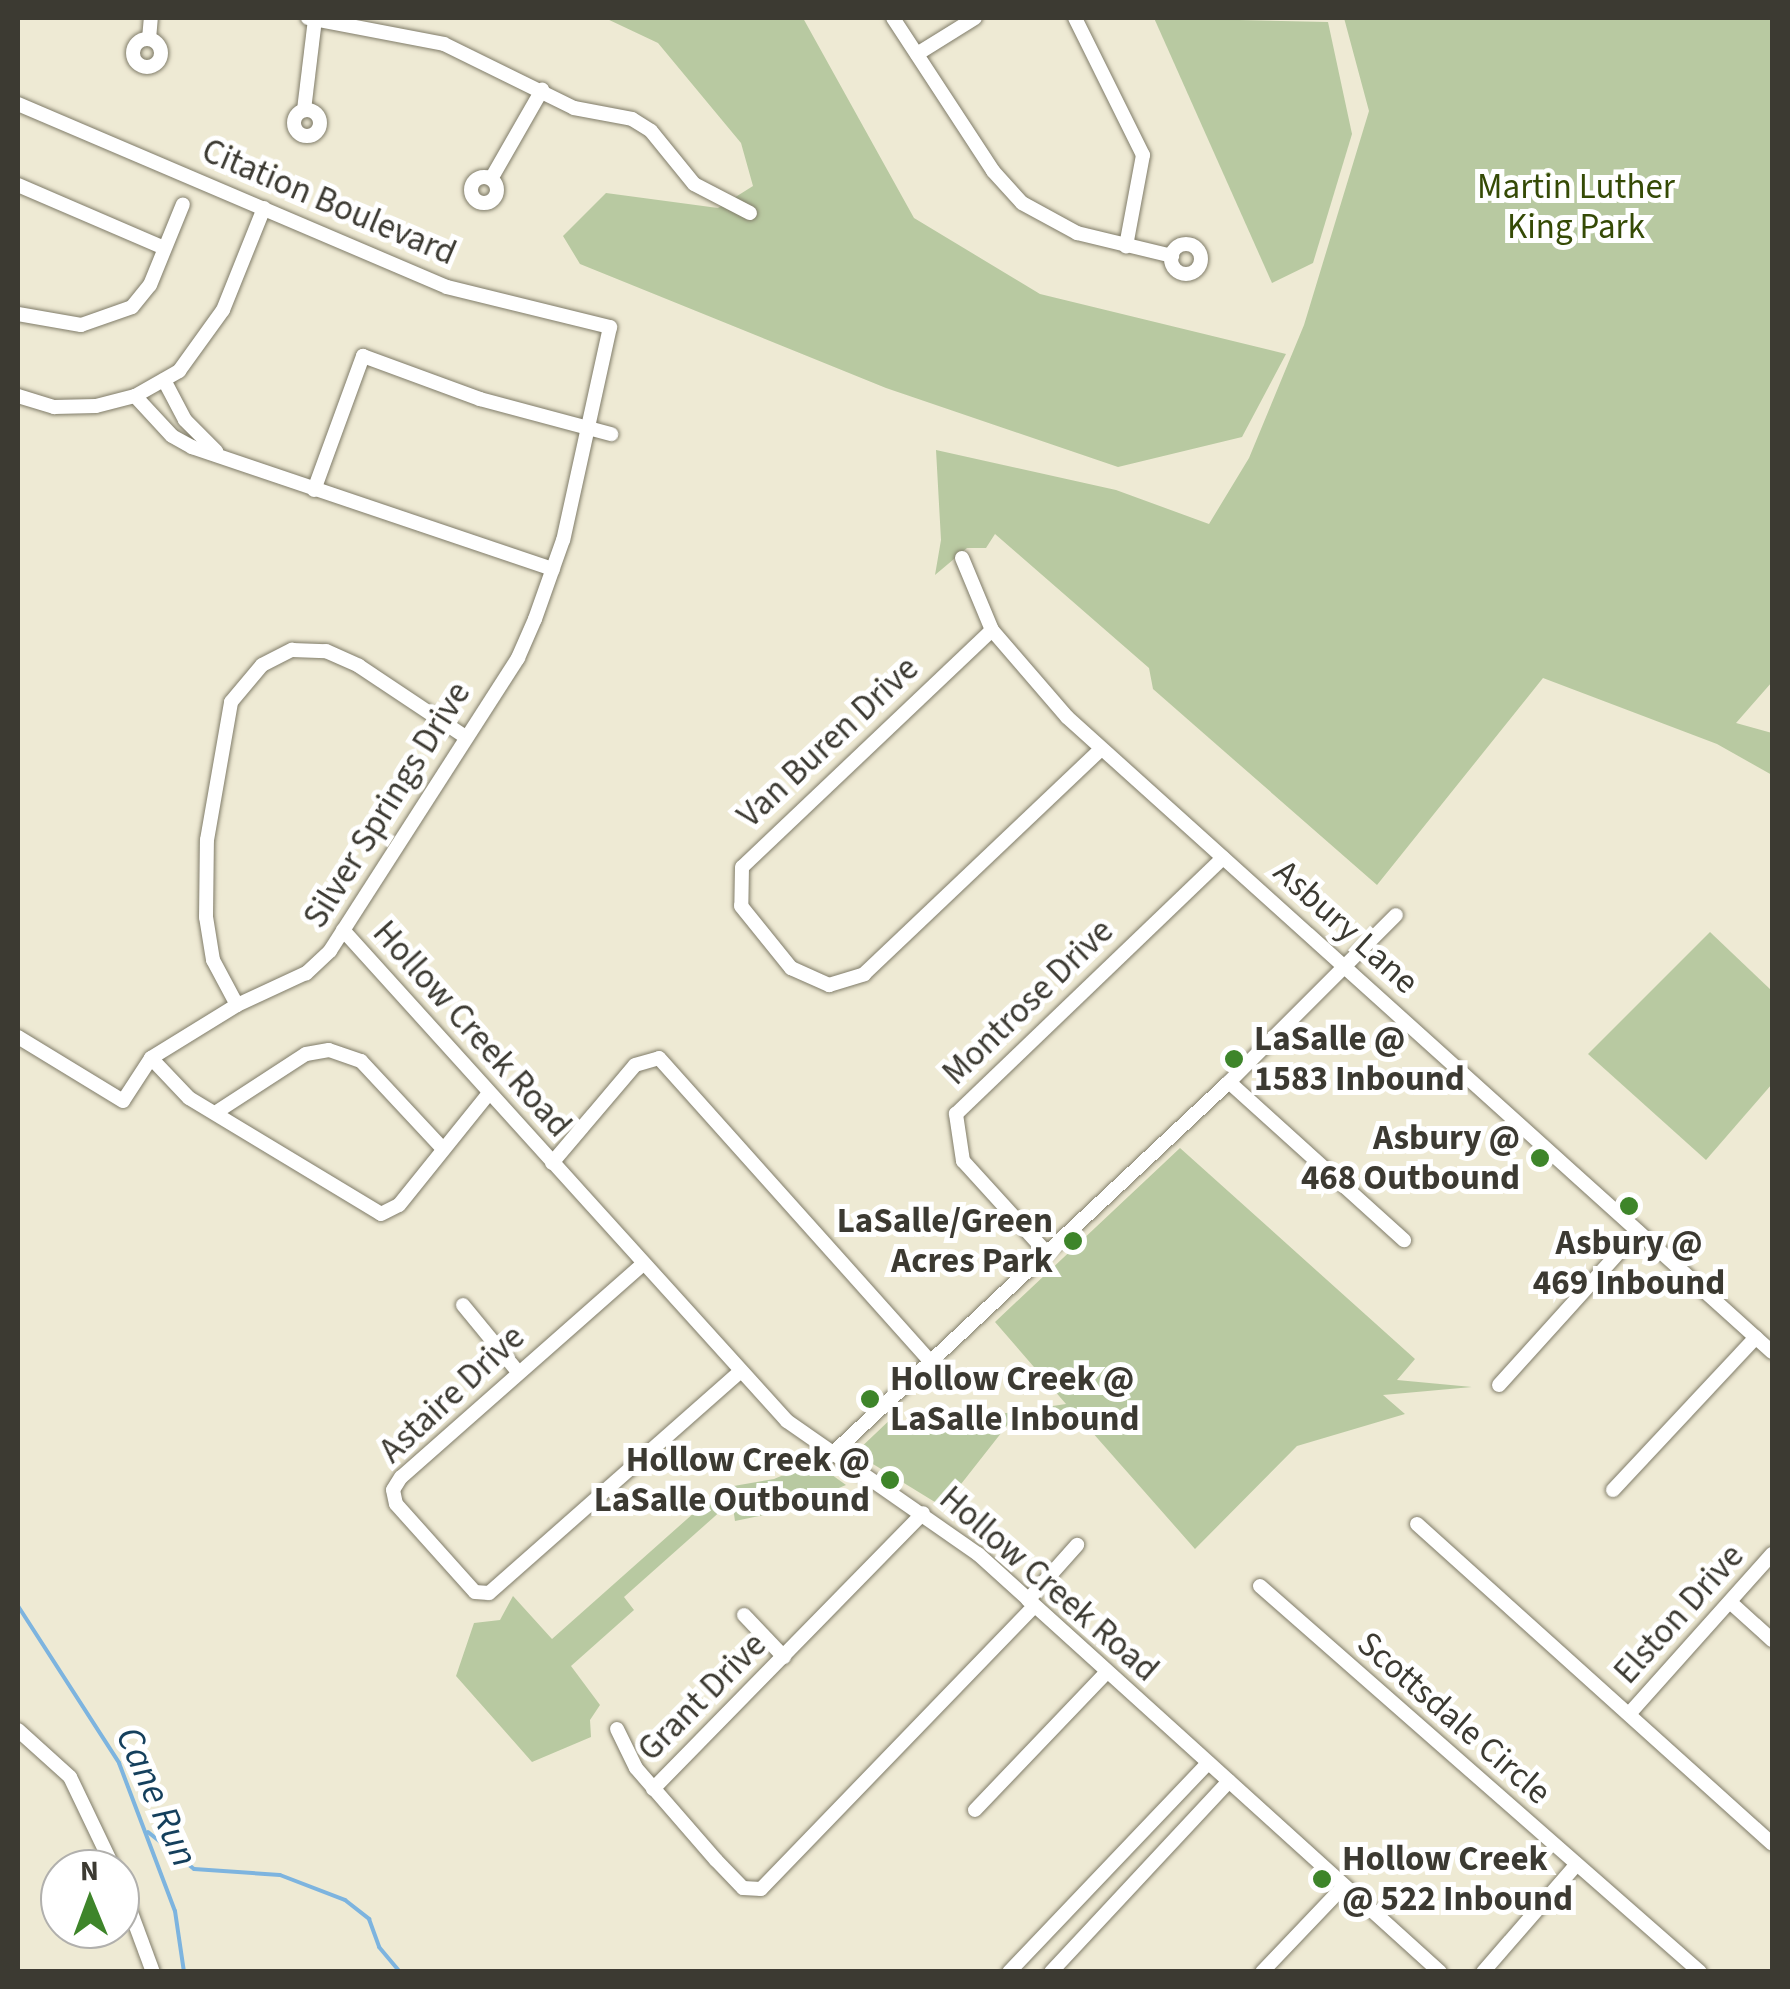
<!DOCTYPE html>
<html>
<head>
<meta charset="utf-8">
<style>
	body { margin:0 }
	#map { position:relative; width:1790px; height:1989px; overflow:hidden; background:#eeead4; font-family:"Source Sans 3",sans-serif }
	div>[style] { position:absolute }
	.green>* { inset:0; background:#b8c9a1 }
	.stream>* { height:4px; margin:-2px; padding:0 2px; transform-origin:2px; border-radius:2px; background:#7db4df }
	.roads { filter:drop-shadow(0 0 2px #807c69) drop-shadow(0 0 2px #807c69) }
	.minor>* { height:14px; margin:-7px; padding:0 7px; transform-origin:7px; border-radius:7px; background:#fff }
	.minor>.ring { margin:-7px; padding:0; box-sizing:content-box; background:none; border:14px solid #fff; border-radius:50% }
	.dots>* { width:28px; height:28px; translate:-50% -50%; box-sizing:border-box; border:5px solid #fff; border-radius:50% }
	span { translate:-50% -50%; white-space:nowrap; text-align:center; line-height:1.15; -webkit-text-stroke:10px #fff; paint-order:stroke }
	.park-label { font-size:35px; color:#354a05 }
	.street-label { font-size:35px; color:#3c3a32 }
	.poi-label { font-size:35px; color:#3c3a32; font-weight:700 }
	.left { translate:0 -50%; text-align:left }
	.right { translate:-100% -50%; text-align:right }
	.water-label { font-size:38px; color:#143f5c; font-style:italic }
	.frame { position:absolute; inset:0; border:20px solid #3c3a32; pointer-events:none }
	.north { position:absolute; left:40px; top:1849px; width:100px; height:100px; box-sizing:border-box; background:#fff; border:2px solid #b1b0ad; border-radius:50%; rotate:359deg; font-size:28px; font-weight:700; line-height:40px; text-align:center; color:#3c3a32 }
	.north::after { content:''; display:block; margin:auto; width:35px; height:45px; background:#3e852a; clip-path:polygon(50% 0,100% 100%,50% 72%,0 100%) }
</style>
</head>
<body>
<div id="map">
	<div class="green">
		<i style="clip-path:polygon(605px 18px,803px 18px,914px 218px,1040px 294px,1286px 354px,1242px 437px,1118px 467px,886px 388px,580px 264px,563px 236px,606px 193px,718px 208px,753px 186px,741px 143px,658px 43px)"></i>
		<i style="clip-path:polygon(1154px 18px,1328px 22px,1352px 134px,1313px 263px,1272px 283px)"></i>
		<i style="clip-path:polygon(1344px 18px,1772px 18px,1772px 682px,1736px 723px,1772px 733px,1772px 775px,1717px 744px,1543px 678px,1377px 885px,1153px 689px,1149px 668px,995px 534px,986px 548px,967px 548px,935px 575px,941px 540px,936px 450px,1116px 490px,1209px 524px,1249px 458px,1304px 325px,1369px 111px)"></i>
		<i style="clip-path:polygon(1710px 932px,1772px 991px,1772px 1084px,1706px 1160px,1588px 1054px)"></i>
		<i style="clip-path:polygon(1180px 1148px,1415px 1359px,1397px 1380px,1472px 1387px,1383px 1395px,1405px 1414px,1297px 1446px,1195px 1549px,1084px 1423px,1028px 1431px,1024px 1421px,1009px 1423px,943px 1507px,855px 1453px,895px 1415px,908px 1428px,1066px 1404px,995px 1322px)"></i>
		<i style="clip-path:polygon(814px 1462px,846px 1485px,783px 1511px,735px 1521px,732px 1501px,624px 1597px,634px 1610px,571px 1666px,600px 1705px,590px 1720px,591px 1737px,532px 1762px,456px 1676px,474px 1623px,500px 1620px,513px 1596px,552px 1639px,722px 1488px,774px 1479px)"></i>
	</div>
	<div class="stream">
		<i style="left:18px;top:1606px;width:187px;rotate:57.2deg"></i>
		<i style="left:119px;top:1763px;width:158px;rotate:69.3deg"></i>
		<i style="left:175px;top:1911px;width:62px;rotate:81.6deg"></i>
		<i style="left:148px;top:1832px;width:59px;rotate:38.8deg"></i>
		<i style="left:194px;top:1869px;width:86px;rotate:4deg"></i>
		<i style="left:280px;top:1875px;width:70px;rotate:21deg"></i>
		<i style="left:345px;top:1900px;width:31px;rotate:38deg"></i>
		<i style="left:369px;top:1919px;width:30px;rotate:70deg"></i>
		<i style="left:379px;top:1947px;width:33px;rotate:50deg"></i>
	</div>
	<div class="roads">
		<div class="minor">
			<i style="left:308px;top:18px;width:138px;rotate:10.8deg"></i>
			<i style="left:444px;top:44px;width:145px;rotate:26.2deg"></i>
			<i style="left:574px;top:108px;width:59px;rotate:10.7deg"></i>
			<i style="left:632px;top:119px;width:22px;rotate:32deg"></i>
			<i style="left:651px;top:131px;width:68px;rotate:50.9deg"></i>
			<i style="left:694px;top:184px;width:63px;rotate:27.4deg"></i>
			<i style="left:893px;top:18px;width:183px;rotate:56.8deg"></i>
			<i style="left:993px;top:171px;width:43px;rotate:47.8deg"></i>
			<i style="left:1022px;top:203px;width:63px;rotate:28.6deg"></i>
			<i style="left:1077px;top:233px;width:98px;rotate:13.6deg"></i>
			<i style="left:1075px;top:18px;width:153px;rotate:63.6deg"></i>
			<i style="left:1143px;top:155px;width:93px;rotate:100.6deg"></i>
			<i class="ring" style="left:133px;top:39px;width:14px;height:14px"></i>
			<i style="left:149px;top:39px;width:21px;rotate:-85deg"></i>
			<i style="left:917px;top:54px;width:68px;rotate:-31.8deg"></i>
			<i style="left:18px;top:104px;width:466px;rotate:23.1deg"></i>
			<i style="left:447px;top:287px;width:168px;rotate:13.8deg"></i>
			<i style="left:610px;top:327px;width:218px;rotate:102.4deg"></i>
			<i style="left:563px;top:540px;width:84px;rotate:109.5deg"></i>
			<i style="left:535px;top:619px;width:43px;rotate:113.6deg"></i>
			<i style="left:518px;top:658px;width:348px;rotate:122.7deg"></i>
			<i style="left:330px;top:951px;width:33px;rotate:137deg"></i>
			<i style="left:306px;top:973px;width:76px;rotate:155.1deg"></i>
			<i style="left:237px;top:1005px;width:101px;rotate:148.4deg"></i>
			<i style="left:151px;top:1058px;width:51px;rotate:123.1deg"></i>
			<i style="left:123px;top:1101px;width:123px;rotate:-148.6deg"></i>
			<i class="ring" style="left:294px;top:110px;width:12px;height:12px"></i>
			<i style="left:304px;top:110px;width:92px;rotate:-83.1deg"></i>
			<i class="ring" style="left:471px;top:177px;width:12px;height:12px"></i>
			<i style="left:491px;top:179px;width:103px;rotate:-60.2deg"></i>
			<i style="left:18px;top:185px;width:159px;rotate:23.3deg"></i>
			<i class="ring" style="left:1171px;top:244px;width:16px;height:16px"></i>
			<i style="left:18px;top:314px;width:64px;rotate:9.9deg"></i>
			<i style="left:81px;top:325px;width:54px;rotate:-19.4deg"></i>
			<i style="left:132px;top:307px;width:28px;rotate:-51deg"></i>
			<i style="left:150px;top:285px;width:87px;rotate:-67.8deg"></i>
			<i style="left:164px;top:380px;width:45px;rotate:62.3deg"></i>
			<i style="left:185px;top:420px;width:44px;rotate:45deg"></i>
			<i style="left:18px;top:396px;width:38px;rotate:17deg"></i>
			<i style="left:54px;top:407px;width:42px;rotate:-1.4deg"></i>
			<i style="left:96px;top:406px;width:40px;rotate:-14.4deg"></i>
			<i style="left:135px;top:396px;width:51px;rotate:-29.6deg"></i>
			<i style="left:179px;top:371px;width:75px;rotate:-54.2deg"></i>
			<i style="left:223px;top:310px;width:110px;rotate:-68.1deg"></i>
			<i style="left:135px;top:396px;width:54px;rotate:47.2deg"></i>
			<i style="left:172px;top:436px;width:23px;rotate:29deg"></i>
			<i style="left:192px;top:447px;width:381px;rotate:18.7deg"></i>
			<i style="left:314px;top:490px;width:143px;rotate:-69.9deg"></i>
			<i style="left:363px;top:356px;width:125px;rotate:20.2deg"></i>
			<i style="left:480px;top:399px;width:136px;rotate:15deg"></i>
			<i style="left:962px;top:558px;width:78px;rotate:67.4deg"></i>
			<i style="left:992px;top:630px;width:115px;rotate:49.2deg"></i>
			<i style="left:1067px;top:717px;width:949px;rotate:42.01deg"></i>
			<i style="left:992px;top:630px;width:344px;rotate:136.5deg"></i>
			<i style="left:742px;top:867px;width:39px;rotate:91deg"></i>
			<i style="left:741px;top:906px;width:80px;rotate:51.1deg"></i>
			<i style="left:791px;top:968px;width:42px;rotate:24.1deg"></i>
			<i style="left:829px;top:985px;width:37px;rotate:-17deg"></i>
			<i style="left:864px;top:974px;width:327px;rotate:-43.5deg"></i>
			<i style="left:343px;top:930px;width:662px;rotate:47.88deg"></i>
			<i style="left:787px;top:1421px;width:233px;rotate:34.9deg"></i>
			<i style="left:978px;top:1554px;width:623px;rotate:42.14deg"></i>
			<i style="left:237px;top:1005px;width:51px;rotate:-118.1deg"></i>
			<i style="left:213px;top:960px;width:44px;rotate:-99.2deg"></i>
			<i style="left:206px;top:917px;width:77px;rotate:-89.3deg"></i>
			<i style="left:207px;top:840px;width:140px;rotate:-80.1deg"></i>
			<i style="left:231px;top:702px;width:48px;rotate:-50deg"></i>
			<i style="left:262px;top:665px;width:34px;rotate:-27deg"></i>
			<i style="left:292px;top:650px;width:34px;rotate:2deg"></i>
			<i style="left:326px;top:651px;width:36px;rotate:24deg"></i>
			<i style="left:359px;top:666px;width:126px;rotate:33.7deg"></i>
			<i style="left:151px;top:1058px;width:55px;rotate:46.5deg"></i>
			<i style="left:189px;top:1098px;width:224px;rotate:31.1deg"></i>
			<i style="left:381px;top:1214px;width:20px;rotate:-27deg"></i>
			<i style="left:399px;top:1205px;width:144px;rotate:-51.2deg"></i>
			<i style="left:1229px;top:1082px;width:236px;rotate:42.1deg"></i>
			<i style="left:215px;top:1113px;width:108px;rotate:-33deg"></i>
			<i style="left:306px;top:1054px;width:23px;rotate:-10deg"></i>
			<i style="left:329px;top:1050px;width:34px;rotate:19deg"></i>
			<i style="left:361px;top:1061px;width:119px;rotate:47deg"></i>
			<i style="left:552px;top:1163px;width:128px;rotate:-49.7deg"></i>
			<i style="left:635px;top:1065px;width:25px;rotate:-16deg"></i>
			<i style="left:659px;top:1058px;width:405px;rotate:48.2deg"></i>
			<i style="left:1045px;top:1251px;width:122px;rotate:-132.3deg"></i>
			<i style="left:963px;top:1161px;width:48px;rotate:-98.5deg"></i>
			<i style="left:956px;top:1114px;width:370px;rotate:-43.8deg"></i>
			<i style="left:643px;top:1264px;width:322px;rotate:138.6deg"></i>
			<i style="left:401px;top:1477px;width:15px;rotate:122deg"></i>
			<i style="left:393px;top:1490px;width:14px;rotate:78deg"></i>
			<i style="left:396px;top:1504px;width:118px;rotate:48.1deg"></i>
			<i style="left:475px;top:1592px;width:14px;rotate:4deg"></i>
			<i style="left:489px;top:1593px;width:334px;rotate:-41.4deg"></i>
			<i style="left:463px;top:1305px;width:87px;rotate:50.6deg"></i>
			<i style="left:1499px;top:1385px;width:207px;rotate:-47.9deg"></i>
			<i style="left:830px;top:1456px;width:547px;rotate:-43.15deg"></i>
			<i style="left:1229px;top:1082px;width:236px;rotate:-45deg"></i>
			<i style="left:1613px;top:1490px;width:209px;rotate:-46.9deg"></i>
			<i style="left:1417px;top:1524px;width:478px;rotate:42deg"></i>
			<i style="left:1260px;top:1586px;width:585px;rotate:41.26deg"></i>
			<i style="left:1028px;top:1600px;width:74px;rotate:-48.3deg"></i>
			<i style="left:1730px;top:1602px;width:57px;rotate:42.1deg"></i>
			<i style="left:744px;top:1615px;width:58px;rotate:46.4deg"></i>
			<i style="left:1629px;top:1714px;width:215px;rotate:-48.2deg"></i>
			<i style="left:617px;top:1729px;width:43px;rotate:64deg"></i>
			<i style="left:636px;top:1768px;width:122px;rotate:49deg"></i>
			<i style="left:716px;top:1860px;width:39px;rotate:46deg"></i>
			<i style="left:743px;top:1888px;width:18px;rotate:3deg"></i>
			<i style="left:761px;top:1889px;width:393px;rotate:-46deg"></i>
			<i style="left:18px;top:1730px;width:70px;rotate:42.1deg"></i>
			<i style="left:70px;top:1777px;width:102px;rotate:64.4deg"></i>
			<i style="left:653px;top:1789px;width:386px;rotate:-45.6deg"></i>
			<i style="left:975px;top:1810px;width:191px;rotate:-46.3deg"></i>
			<i style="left:120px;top:1883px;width:95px;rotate:69.7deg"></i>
			<i style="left:1009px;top:1972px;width:289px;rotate:-46.4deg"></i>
			<i style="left:1051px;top:1972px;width:261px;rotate:-47deg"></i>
			<i style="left:1262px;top:1972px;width:119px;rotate:-46.4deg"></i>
			<i style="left:1483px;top:1972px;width:142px;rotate:-49deg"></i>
		</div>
	</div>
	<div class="dots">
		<i style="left:1234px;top:1059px;background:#3e852a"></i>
		<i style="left:1540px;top:1158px;background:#3e852a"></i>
		<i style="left:1629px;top:1206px;background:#3e852a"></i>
		<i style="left:1073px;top:1241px;background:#3e852a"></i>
		<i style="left:870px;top:1399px;background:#3e852a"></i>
		<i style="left:890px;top:1480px;background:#3e852a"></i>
		<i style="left:1322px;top:1879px;background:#3e852a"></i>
	</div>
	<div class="park-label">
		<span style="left:1576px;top:207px">Martin Luther<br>King Park</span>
	</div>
	<div class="street-label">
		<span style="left:329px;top:202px;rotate:23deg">Citation Boulevard</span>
		<span style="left:828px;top:742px;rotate:-43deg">Van Buren Drive</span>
		<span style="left:387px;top:805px;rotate:-58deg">Silver Springs Drive</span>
		<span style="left:1346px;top:927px;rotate:42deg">Asbury Lane</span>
		<span style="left:1028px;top:1002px;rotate:-44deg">Montrose Drive</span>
		<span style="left:472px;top:1029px;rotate:48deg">Hollow Creek Road</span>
		<span style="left:452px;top:1394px;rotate:-43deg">Astaire Drive</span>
		<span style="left:1049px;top:1584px;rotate:41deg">Hollow Creek Road</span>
		<span style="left:1679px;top:1614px;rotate:-48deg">Elston Drive</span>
		<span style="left:702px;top:1697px;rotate:-45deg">Grant Drive</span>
		<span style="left:1454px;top:1718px;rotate:41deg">Scottsdale Circle</span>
	</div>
	<div class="poi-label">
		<span class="left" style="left:1254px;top:1059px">LaSalle @<br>1583 Inbound</span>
		<span class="right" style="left:1520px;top:1158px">Asbury @<br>468 Outbound</span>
		<span class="right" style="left:1053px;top:1241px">LaSalle/Green<br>Acres Park</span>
		<span style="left:1629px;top:1263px">Asbury @<br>469 Inbound</span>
		<span class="left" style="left:890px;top:1399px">Hollow Creek @<br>LaSalle Inbound</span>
		<span class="right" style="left:870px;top:1480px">Hollow Creek @<br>LaSalle Outbound</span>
		<span class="left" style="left:1342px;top:1879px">Hollow Creek<br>@ 522 Inbound</span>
	</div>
	<div class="water-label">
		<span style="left:156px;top:1797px;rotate:66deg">Cane Run</span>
	</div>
	<div class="frame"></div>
	<div class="north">N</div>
</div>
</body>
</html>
